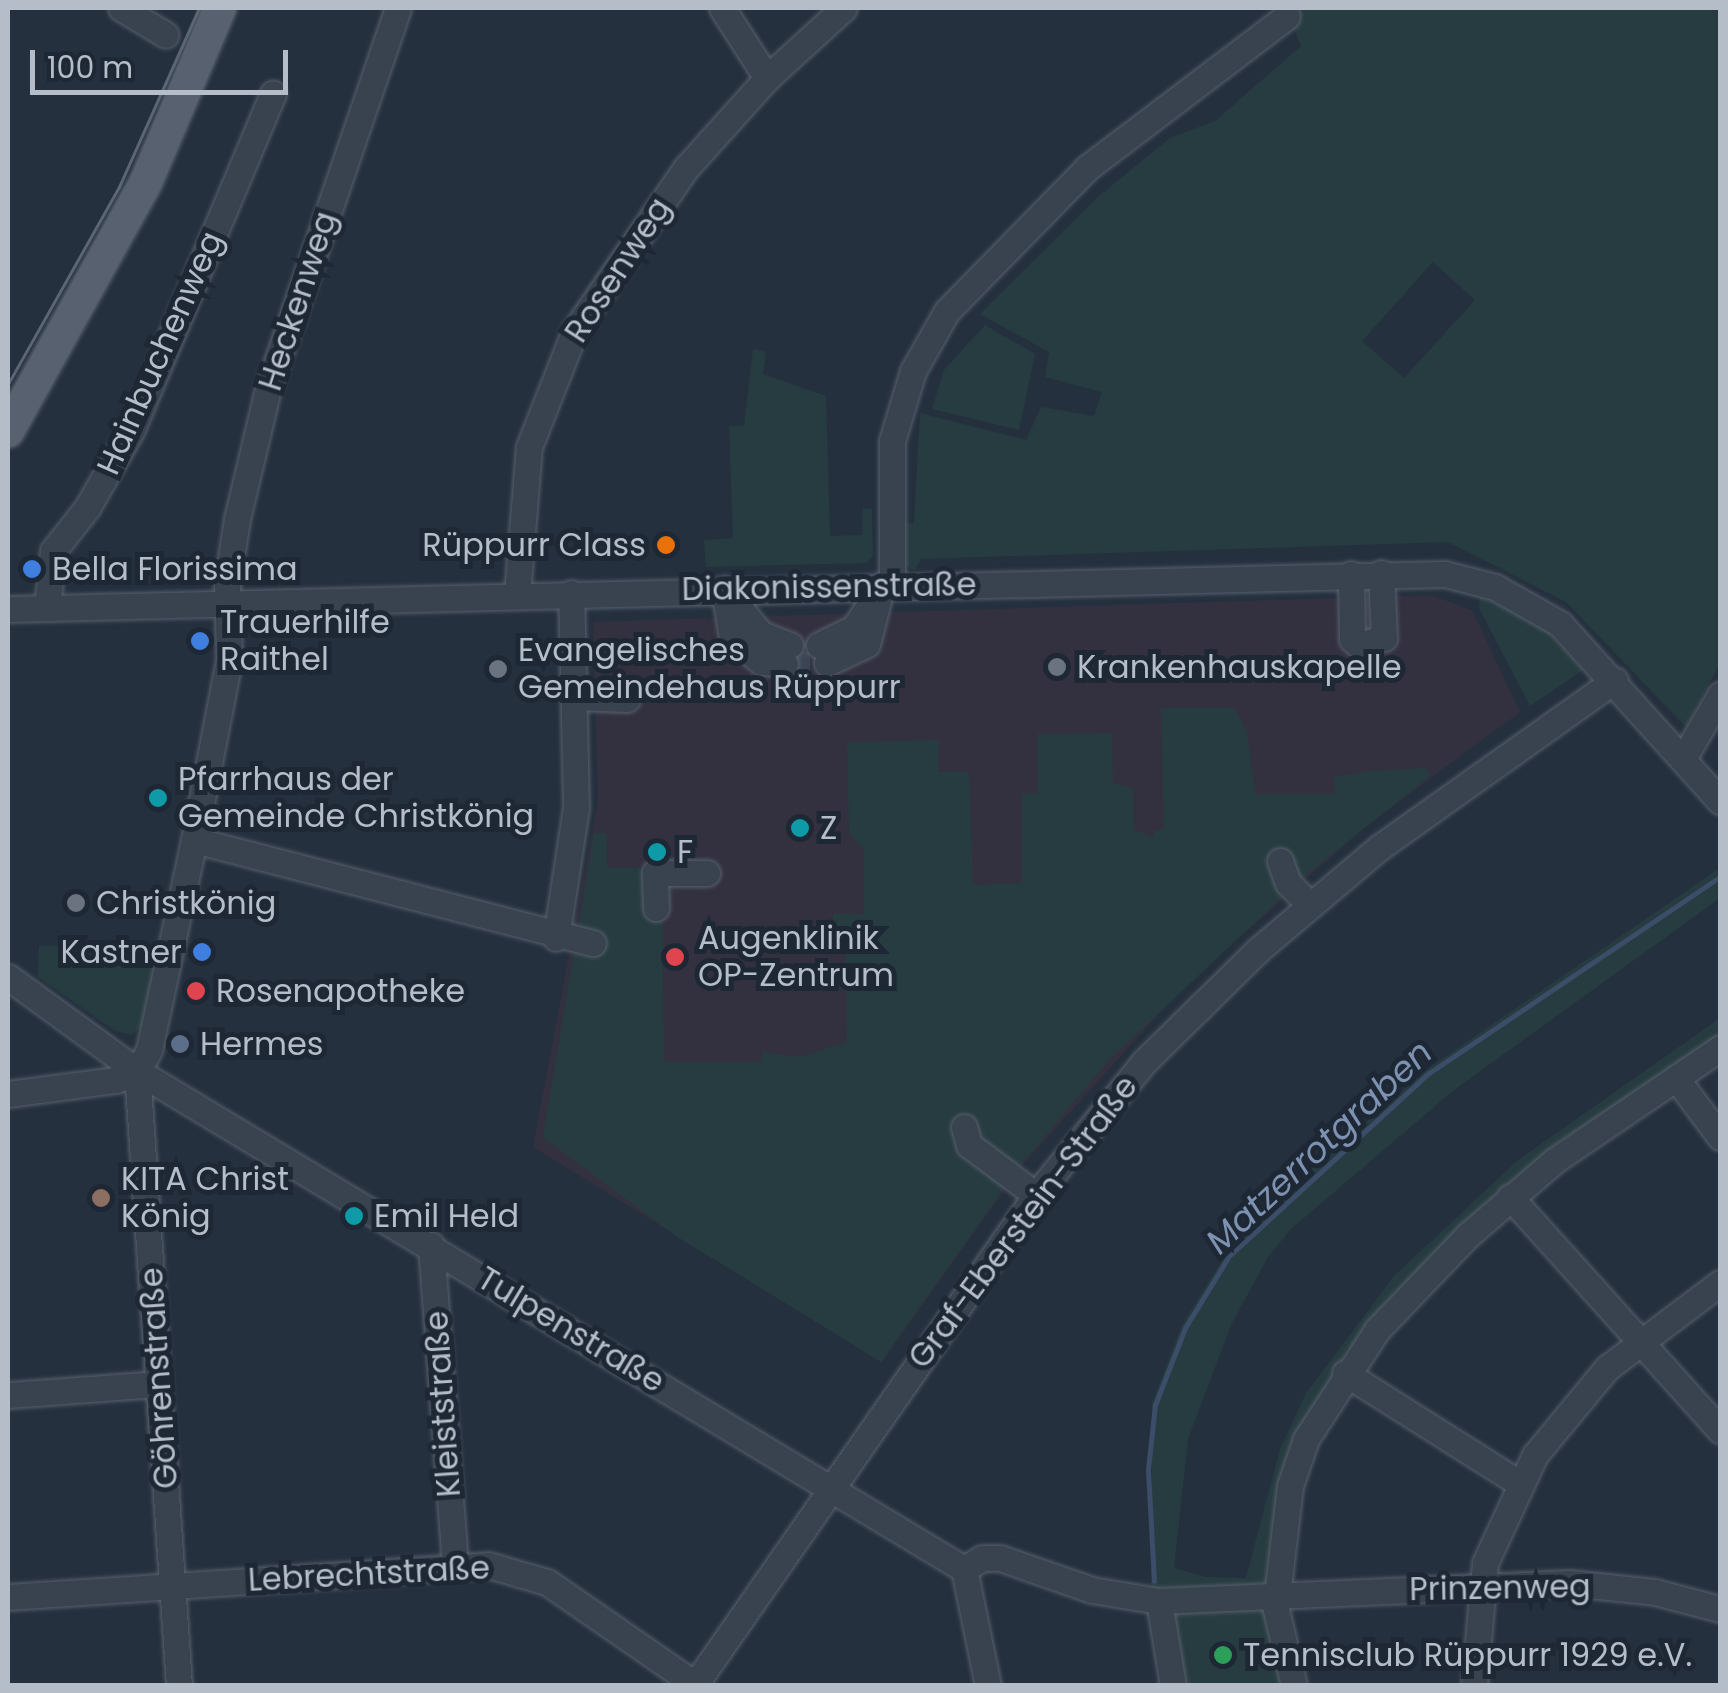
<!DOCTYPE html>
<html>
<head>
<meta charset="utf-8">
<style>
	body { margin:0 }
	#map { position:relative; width:1728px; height:1693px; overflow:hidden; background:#25303f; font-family:Poppins,sans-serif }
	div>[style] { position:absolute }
	.medical>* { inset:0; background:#333140 }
	.green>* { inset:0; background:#273c40 }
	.stream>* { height:5px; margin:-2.5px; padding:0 2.5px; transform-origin:2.5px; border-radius:2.5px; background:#3b4d68 }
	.minor-tunnel>* { height:25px; margin-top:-12.5px; transform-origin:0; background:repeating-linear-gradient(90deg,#3b4554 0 25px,transparent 0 37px) }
	.roads { filter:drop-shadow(0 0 2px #57606c) drop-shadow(0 0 2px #57606c) }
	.minor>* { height:25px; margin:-12.5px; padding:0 12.5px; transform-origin:12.5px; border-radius:12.5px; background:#39424f }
	.major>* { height:32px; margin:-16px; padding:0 16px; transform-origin:16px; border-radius:16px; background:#57616f }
	.tram>* { height:2.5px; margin:-1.25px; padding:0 1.25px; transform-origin:1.25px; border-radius:1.25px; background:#5b6675 }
	.dots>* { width:28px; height:28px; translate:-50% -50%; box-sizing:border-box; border:5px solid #1e2734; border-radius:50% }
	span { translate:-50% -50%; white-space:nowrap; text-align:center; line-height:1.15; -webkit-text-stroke:10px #1e2734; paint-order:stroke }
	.street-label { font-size:32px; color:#b5bdc9 }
	.poi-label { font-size:32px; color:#b5bdc9 }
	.right { translate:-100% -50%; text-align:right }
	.left { translate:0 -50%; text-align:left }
	.water-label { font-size:35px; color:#7d92b1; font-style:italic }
	.frame { position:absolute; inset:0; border:10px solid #b5bdc9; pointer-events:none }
	.scale { position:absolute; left:30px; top:50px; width:258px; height:45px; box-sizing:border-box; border:5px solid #b5bdc9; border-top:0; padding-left:12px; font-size:30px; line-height:35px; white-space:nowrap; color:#b5bdc9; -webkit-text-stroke:8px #1e2734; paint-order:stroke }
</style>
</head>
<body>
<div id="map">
	<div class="medical">
		<i style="clip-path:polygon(1430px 595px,1472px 610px,1520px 712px,1366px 826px,1182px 988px,1019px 1169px,882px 1362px,533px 1147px,598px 801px,593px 622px)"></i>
	</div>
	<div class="green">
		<i style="clip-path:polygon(evenodd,1286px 8px,1720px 8px,1720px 663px,1686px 727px,1566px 602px,1448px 542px,921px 559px,915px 571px,905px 564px,900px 524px,914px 523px,920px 413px,1026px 440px,1041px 407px,1094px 416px,1102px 392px,1045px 377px,1049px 352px,980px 314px,1099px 196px,1170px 138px,1215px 121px,1301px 46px,1286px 8px,1433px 262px,1475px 300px,1404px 378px,1362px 341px,1433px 262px)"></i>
		<i style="clip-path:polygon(985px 325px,1035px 354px,1019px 430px,932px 409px,944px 370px)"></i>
		<i style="clip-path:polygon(753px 349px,766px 352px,763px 374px,826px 396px,830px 536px,862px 535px,863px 509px,872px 509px,873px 556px,867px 563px,706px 567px,704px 540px,733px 538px,729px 426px,744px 426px)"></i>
		<i style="clip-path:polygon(1480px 597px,1538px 621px,1583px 670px,1530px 706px,1479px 608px)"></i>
		<i style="clip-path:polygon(1161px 708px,1234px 708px,1247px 732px,1255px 794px,1335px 794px,1334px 777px,1371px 771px,1426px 768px,1430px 776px,1302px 878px,1109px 1060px,1018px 1168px,881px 1362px,676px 1236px,543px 1137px,594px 833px,607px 833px,607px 868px,705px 867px,662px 878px,664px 1062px,762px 1062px,762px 1052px,800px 1057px,847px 1042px,845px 929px,833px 928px,833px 913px,864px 914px,864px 850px,849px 833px,847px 742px,939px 740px,938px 772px,969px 772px,973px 885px,1022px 883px,1022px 794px,1038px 793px,1037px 734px,1112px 733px,1113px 783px,1133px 789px,1134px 830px,1154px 837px,1154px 831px,1164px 830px)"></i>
		<i style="clip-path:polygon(1720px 868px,1720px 898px,1454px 1090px,1291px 1229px,1268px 1257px,1231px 1325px,1188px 1439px,1174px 1568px,1206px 1577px,1246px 1578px,1280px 1449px,1306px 1393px,1394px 1276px,1517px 1161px,1720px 1018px,1720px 1034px,1552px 1147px,1479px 1209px,1354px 1350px,1348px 1347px,1285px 1465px,1274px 1585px,1151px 1592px,1152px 1403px,1182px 1325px,1226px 1254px,1270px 1205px,1429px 1068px)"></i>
		<i style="clip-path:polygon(162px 943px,146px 1022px,132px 1035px,115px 1031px,38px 977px,39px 946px)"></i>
		<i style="clip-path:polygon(1172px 1605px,1268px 1605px,1292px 1685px,1178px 1685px)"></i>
	</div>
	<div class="stream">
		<i style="left:1154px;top:1581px;width:112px;rotate:-93.1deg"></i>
		<i style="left:1148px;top:1469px;width:64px;rotate:-83.8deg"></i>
		<i style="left:1155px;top:1405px;width:83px;rotate:-68.7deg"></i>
		<i style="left:1185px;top:1328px;width:84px;rotate:-58.6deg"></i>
		<i style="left:1229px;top:1256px;width:271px;rotate:-42.5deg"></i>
		<i style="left:1429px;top:1073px;width:351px;rotate:-34deg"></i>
	</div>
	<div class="minor-tunnel">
		<i style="left:785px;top:664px;width:42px;rotate:-1.4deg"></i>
	</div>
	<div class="roads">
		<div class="minor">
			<i style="left:121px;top:8px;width:52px;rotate:31deg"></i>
			<i style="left:722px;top:8px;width:83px;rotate:57.3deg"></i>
			<i style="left:1351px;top:574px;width:65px;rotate:89.1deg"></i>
			<i style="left:1352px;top:639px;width:9px;rotate:41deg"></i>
			<i style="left:1359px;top:645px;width:26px;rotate:-16deg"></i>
			<i style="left:1384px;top:638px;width:65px;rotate:-92.6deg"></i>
			<i style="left:892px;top:585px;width:144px;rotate:-90deg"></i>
			<i style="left:892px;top:441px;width:73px;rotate:-73.3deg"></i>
			<i style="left:913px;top:371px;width:69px;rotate:-60.5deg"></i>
			<i style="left:947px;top:311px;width:200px;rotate:-45.6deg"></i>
			<i style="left:1087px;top:168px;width:251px;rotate:-37.2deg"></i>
			<i style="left:724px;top:589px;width:50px;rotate:80.7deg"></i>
			<i style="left:732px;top:638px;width:38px;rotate:39deg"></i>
			<i style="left:762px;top:662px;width:23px;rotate:5deg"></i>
			<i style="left:724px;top:589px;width:58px;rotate:50.6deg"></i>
			<i style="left:761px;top:634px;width:31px;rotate:21deg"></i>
			<i style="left:517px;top:595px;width:148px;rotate:-85.4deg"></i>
			<i style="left:529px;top:447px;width:126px;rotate:-68.5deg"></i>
			<i style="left:575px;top:330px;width:196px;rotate:-55.6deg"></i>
			<i style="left:686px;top:168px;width:121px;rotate:-48deg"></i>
			<i style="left:767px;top:78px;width:104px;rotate:-42.3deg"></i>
			<i style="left:47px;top:608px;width:57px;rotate:-84deg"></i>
			<i style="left:53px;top:551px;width:55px;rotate:-51.7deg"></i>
			<i style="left:87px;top:508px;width:91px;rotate:-60.3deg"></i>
			<i style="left:132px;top:429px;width:364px;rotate:-67.2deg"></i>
			<i style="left:8px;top:609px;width:1437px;rotate:-1.4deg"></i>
			<i style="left:1445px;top:574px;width:52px;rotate:14.6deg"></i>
			<i style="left:1495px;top:587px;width:75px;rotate:29.6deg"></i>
			<i style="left:1560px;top:624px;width:239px;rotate:47.9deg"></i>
			<i style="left:819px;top:645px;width:39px;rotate:-26deg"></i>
			<i style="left:854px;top:628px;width:41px;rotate:-55.9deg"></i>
			<i style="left:827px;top:663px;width:44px;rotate:-25.4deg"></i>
			<i style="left:867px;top:644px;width:61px;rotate:-75.7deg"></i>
			<i style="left:573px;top:697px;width:54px;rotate:2.1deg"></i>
			<i style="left:1683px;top:759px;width:74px;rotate:-60deg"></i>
			<i style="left:194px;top:840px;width:412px;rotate:14.5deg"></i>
			<i style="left:1280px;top:861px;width:23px;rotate:70deg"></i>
			<i style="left:1288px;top:883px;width:31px;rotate:45deg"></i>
			<i style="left:656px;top:908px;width:35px;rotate:-92deg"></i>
			<i style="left:655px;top:873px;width:52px"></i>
			<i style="left:556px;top:938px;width:133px;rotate:-81.3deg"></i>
			<i style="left:576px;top:807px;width:214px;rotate:-91.3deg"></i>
			<i style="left:8px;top:977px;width:160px;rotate:36.1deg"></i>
			<i style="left:137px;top:1071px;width:965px;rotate:31.06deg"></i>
			<i style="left:137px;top:1071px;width:24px;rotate:-60deg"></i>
			<i style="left:149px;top:1050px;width:215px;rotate:-77.9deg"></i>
			<i style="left:194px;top:840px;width:183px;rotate:-79deg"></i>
			<i style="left:229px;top:660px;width:77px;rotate:-91.5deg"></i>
			<i style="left:227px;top:583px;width:65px;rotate:-81.1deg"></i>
			<i style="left:237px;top:519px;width:138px;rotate:-76.6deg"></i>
			<i style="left:269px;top:385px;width:398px;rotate:-71.1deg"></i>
			<i style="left:137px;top:1071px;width:616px;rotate:86.09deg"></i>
			<i style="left:1676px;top:1078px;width:74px;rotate:53.3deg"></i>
			<i style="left:8px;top:1094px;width:109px;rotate:-7.4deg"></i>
			<i style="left:116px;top:1080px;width:23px;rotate:-23deg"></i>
			<i style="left:964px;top:1127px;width:19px;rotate:74deg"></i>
			<i style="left:969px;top:1145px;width:84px;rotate:36.7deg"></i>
			<i style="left:1510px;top:1197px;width:314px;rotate:48deg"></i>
			<i style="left:431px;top:1245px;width:320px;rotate:85.7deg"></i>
			<i style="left:1345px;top:1373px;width:206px;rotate:32.3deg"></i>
			<i style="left:8px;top:1395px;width:151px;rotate:-4.2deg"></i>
			<i style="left:964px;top:1569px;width:21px;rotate:-31deg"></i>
			<i style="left:982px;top:1558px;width:18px"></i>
			<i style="left:1000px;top:1558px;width:97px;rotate:19.2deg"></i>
			<i style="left:1092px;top:1590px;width:68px;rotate:9.3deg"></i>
			<i style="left:1159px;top:1601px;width:411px;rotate:-2.5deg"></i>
			<i style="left:1570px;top:1583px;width:85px;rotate:6deg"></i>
			<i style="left:1655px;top:1592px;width:67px;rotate:14.7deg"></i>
			<i style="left:964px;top:1569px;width:119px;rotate:78.4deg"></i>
			<i style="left:1277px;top:1596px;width:111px;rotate:-83.3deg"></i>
			<i style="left:1290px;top:1486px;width:50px;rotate:-71.2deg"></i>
			<i style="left:1306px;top:1439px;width:130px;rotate:-56.9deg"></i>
			<i style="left:1377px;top:1330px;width:132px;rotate:-46.2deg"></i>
			<i style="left:1468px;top:1235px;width:113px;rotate:-40.7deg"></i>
			<i style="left:1554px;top:1161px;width:201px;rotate:-34.2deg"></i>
			<i style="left:8px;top:1597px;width:481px;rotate:-3.8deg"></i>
			<i style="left:488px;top:1565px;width:61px;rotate:16.1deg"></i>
			<i style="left:547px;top:1582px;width:183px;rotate:34.7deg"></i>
			<i style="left:1273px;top:1597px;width:91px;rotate:76.7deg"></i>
			<i style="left:1159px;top:1601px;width:86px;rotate:80.6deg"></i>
			<i style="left:694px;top:1686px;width:598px;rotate:-55.14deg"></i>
			<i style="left:1036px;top:1195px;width:171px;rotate:-50.9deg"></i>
			<i style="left:1144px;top:1062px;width:160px;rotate:-44.5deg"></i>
			<i style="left:1258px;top:950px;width:160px;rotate:-40.2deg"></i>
			<i style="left:1380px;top:847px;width:288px;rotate:-35.4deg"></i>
			<i style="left:1474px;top:1686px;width:123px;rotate:-84.9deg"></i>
			<i style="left:1485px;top:1563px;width:119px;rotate:-65.2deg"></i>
			<i style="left:1535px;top:1455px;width:113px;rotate:-50.4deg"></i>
			<i style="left:1607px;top:1368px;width:141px;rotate:-37deg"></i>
		</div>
		<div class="major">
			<i style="left:8px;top:431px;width:285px;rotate:-61deg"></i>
			<i style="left:146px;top:182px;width:189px;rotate:-67deg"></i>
		</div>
	</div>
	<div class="tram">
		<i style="left:8px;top:384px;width:226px;rotate:-60.6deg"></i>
		<i style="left:119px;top:187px;width:196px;rotate:-65.9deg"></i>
	</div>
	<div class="dots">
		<i style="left:666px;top:545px;background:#e8710a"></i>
		<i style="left:32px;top:569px;background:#3f7fe0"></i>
		<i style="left:200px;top:641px;background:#3f7fe0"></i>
		<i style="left:1057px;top:667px;background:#6b7280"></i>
		<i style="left:498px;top:669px;background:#6b7280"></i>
		<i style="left:158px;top:798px;background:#0f9aa8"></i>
		<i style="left:800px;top:828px;background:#0f9aa8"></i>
		<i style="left:657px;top:852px;background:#0f9aa8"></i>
		<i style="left:76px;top:903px;background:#6b7280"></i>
		<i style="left:202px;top:952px;background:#3f7fe0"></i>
		<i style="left:675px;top:957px;background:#e0444e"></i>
		<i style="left:196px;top:991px;background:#e0444e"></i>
		<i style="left:180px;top:1044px;background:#5c6f8a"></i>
		<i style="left:101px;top:1198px;background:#8d6e63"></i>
		<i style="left:354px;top:1216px;background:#0f9aa8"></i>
		<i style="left:1223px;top:1655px;background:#2e9e5b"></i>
	</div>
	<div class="street-label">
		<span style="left:618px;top:270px;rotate:-57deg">Rosenweg</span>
		<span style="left:298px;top:301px;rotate:-72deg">Heckenweg</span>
		<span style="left:160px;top:353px;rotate:-66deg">Hainbuchenweg</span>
		<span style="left:829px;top:587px;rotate:-1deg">Diakonissenstraße</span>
		<span style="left:1023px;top:1222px;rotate:-53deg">Graf-Eberstein-Straße</span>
		<span style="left:571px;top:1330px;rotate:31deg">Tulpenstraße</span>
		<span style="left:159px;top:1378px;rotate:-94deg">Göhrenstraße</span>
		<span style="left:443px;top:1404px;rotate:-94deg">Kleiststraße</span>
		<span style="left:369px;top:1574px;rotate:-3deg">Lebrechtstraße</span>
		<span style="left:1500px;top:1588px;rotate:-1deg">Prinzenweg</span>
	</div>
	<div class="poi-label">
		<span class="right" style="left:646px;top:545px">Rüppurr Class</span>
		<span class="left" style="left:52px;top:569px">Bella Florissima</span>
		<span class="left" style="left:220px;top:641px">Trauerhilfe<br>Raithel</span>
		<span class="left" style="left:518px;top:669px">Evangelisches<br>Gemeindehaus Rüppurr</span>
		<span class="left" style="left:1077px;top:667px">Krankenhauskapelle</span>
		<span class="left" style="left:178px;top:798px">Pfarrhaus der<br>Gemeinde Christkönig</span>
		<span class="left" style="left:820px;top:828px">Z</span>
		<span class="left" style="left:677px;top:852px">F</span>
		<span class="left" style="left:96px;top:903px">Christkönig</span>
		<span class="left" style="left:698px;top:957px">Augenklinik<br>OP-Zentrum</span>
		<span class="right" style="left:182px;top:952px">Kastner</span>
		<span class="left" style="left:216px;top:991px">Rosenapotheke</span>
		<span class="left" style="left:200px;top:1044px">Hermes</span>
		<span class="left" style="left:121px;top:1198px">KITA Christ<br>König</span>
		<span class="left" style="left:374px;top:1216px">Emil Held</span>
		<span class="left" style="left:1243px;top:1655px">Tennisclub Rüppurr 1929 e.V.</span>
	</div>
	<div class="water-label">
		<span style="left:1319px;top:1147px;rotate:-43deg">Matzerrotgraben</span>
	</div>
	<div class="frame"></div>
	<div class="scale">100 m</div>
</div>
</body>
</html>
